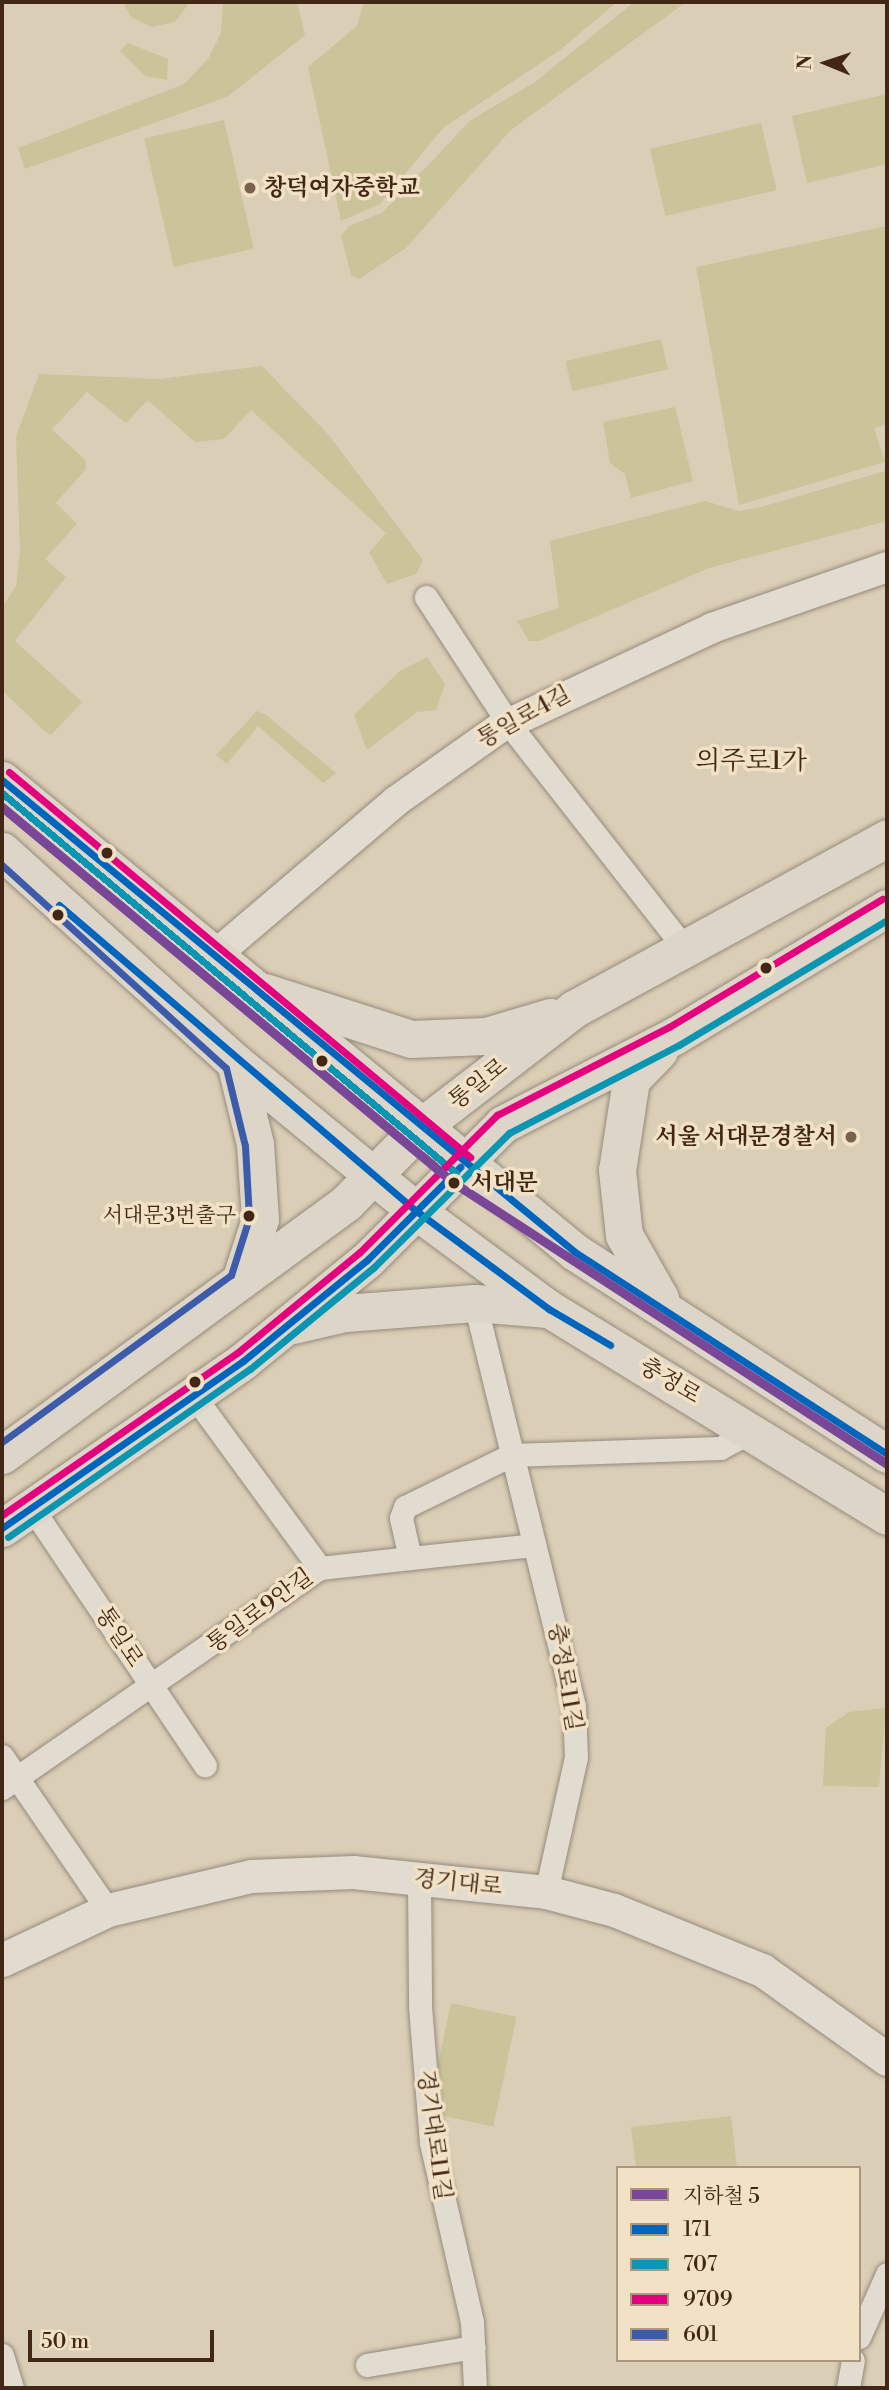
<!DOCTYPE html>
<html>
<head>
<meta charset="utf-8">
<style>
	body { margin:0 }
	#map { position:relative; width:889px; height:2390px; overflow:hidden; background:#dbceb6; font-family:"Libre Bodoni","Noto Serif KR",serif }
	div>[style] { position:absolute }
	.green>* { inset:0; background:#cbc399; transform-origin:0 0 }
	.roads { filter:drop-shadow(0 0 2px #958a7b) drop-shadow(0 0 2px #958a7b) }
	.minor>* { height:23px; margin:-11.5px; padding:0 11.5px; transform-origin:11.5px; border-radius:11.5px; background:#e2dcd0 }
	.tertiary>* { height:30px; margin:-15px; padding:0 15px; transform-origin:15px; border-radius:15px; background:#e2dcd0 }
	.secondary>* { height:33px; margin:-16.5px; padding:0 16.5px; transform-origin:16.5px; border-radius:16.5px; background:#e2dcd0 }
	.primary>* { height:37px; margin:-18.5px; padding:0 18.5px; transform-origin:18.5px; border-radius:18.5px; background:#ddd6c8 }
	.bus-1>* { height:7px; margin:-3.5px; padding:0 3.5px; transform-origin:3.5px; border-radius:3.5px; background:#0065bd }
	.bus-2>* { height:7px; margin:-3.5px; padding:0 3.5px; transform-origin:3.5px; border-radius:3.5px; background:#0a95b2 }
	.bus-3>* { height:7px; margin:-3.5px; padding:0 3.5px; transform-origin:3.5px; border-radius:3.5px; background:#e5007d }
	.bus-4>* { height:7px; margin:-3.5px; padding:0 3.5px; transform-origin:3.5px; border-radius:3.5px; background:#3d5bab }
	.metro-1>* { height:9px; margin:-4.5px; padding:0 4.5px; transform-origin:4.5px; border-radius:4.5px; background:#794698 }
	.dots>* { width:19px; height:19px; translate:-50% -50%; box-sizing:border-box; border:4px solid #f1e2c6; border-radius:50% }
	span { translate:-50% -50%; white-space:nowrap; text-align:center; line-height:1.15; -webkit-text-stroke:7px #f1e2c6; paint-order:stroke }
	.bus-label { font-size:21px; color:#422616 }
	.right { translate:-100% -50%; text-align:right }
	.poi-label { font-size:23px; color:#422616; font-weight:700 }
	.left { translate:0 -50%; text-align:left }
	.street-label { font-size:23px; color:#422616 }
	.stop-label { font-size:23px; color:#422616; font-weight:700 }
	.quarter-label { font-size:26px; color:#422616 }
	.frame { position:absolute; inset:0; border:4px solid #422616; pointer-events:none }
	.legend { position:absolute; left:616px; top:2166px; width:245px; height:196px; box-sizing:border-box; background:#f1e2c6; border:2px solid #ab9780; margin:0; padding:9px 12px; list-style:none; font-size:21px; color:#422616 }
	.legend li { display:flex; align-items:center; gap:14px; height:35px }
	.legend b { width:35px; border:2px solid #ab9780 }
	.north { position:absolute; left:791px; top:28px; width:70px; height:70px; -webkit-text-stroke:5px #f1e2c6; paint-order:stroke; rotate:272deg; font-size:19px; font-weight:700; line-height:28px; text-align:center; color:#422616 }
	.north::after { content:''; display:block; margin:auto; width:24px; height:32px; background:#422616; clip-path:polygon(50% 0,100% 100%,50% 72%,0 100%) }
	.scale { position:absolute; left:28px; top:2330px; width:186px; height:32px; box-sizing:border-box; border:4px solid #422616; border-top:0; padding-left:9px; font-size:21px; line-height:24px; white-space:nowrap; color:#422616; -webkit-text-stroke:5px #f1e2c6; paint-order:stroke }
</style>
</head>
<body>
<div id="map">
	<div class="green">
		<i style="clip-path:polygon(123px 2px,190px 2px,175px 22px,152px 27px,131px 17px)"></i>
		<i style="clip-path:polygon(223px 2px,297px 2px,305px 35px,227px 97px,25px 169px,18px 148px,184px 84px,208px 59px,221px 33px)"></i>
		<i style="clip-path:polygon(364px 2px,617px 2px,560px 50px,443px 128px,380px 204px,341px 221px,308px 67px,357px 26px)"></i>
		<i style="clip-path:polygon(634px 2px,686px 2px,511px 130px,406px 248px,359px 279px,351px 275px,341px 236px,349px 226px,382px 213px,471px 120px,535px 82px)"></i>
		<i style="clip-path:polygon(128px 43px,168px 59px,167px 80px,145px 76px,120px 51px)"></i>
		<i style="clip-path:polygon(887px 94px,887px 164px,807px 183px,792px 116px)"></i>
		<i style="left:224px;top:120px;width:132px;height:82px;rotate:77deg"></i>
		<i style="left:761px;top:123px;width:69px;height:114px;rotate:77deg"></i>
		<i style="clip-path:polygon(887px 226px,887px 424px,874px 428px,885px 462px,739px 505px,696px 267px)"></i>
		<i style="left:661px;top:339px;width:31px;height:98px;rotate:77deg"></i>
		<i style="clip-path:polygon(262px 366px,327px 433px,423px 560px,416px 574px,387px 584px,369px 552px,386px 533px,251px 410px,224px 439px,195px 442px,148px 400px,126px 423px,87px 392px,52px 429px,85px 460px,86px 469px,56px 503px,77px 524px,45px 559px,66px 577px,15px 641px,82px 702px,51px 735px,44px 731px,2px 690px,2px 607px,16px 586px,20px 551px,16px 437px,39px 374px,160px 379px)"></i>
		<i style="clip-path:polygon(675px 407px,693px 481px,631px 498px,625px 474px,610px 463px,603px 422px)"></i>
		<i style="clip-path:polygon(885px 471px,887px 521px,709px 568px,539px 641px,529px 641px,517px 621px,559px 608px,550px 541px,705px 501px,739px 511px,761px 507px)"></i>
		<i style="clip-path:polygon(427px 657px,445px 684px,436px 710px,417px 712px,367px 750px,354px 715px,400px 671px)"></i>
		<i style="clip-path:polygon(257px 711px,265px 714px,336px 773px,323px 783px,258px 726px,227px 764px,216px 755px)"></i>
		<i style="clip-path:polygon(886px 1708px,879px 1787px,823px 1786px,826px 1728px,849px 1712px)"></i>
		<i style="left:451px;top:2003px;width:67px;height:112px;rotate:12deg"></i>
		<i style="clip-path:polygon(731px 2116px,737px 2168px,636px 2168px,631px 2127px)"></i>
	</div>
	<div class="roads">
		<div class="minor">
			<i style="left:426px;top:597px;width:150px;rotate:56.9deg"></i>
			<i style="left:508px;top:723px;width:290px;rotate:51.9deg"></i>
			<i style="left:475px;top:1303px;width:415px;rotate:76.2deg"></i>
			<i style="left:574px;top:1706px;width:51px;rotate:87.8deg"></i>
			<i style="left:576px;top:1757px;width:138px;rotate:102.5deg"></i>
			<i style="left:194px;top:1396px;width:213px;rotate:53.8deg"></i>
			<i style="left:32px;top:1508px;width:310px;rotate:56.1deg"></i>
			<i style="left:410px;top:1558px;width:124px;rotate:-6deg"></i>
			<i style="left:2px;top:1756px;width:187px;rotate:55.5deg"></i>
			<i style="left:2px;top:1788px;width:387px;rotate:-34.7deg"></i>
			<i style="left:320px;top:1568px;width:91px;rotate:-6.3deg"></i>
			<i style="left:410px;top:1558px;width:41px;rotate:-102.7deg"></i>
			<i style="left:401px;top:1518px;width:12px;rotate:-70deg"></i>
			<i style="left:405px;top:1507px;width:118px;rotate:-26.1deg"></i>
			<i style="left:511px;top:1455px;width:209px;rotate:-1.9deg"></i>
			<i style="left:720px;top:1448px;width:38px;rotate:-28deg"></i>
			<i style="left:419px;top:1879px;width:127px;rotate:89.5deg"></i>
			<i style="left:420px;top:2006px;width:137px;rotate:85.4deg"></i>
			<i style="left:431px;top:2143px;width:184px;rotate:77.1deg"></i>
			<i style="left:472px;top:2322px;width:66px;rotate:87.4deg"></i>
			<i style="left:859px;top:2337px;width:69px;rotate:-66deg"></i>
			<i style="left:2px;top:2355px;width:34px;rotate:73deg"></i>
			<i style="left:367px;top:2365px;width:108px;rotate:-9.6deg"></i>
			<i style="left:848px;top:2388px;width:28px;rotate:-80deg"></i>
		</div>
		<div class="tertiary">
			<i style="left:213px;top:957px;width:240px;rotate:-40.4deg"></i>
			<i style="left:396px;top:801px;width:128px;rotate:-35.2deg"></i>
			<i style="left:501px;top:727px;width:233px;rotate:-25.1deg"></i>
			<i style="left:712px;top:628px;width:185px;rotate:-19.2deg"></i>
		</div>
		<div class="secondary">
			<i style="left:2px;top:1960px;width:117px;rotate:-25.3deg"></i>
			<i style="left:108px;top:1910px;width:147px;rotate:-13.4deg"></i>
			<i style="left:251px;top:1876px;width:102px;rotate:-2.2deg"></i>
			<i style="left:353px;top:1872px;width:194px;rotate:5.9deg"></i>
			<i style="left:546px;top:1892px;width:70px;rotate:14.8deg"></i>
			<i style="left:614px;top:1910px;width:160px;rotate:22.1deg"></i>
			<i style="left:762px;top:1970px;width:153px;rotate:35.5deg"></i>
		</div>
		<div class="primary">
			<i style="left:2px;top:780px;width:742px;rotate:39.48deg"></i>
			<i style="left:575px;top:1252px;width:372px;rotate:32.9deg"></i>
			<i style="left:2px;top:851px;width:314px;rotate:42.2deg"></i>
			<i style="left:235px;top:1062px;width:233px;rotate:39.4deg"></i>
			<i style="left:415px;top:1210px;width:167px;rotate:36.5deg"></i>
			<i style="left:549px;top:1309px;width:396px;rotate:31.5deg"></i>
			<i style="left:265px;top:992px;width:153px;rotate:17.8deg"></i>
			<i style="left:411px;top:1039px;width:75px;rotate:-2.3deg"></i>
			<i style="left:486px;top:1036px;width:67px;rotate:-16.5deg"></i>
			<i style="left:659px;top:1051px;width:40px;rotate:134deg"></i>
			<i style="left:631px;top:1080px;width:91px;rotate:98.8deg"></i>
			<i style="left:617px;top:1170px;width:65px;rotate:83.9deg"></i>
			<i style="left:624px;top:1235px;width:73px;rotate:60.3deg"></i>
			<i style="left:235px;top:1062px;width:84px;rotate:76.3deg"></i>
			<i style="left:255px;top:1144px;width:75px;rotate:86.2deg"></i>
			<i style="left:260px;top:1219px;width:65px;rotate:107.9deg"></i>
			<i style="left:293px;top:1325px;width:53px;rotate:-13deg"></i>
			<i style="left:345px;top:1313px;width:130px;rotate:-4.4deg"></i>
			<i style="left:475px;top:1303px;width:73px;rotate:4.7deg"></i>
			<i style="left:2px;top:1455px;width:426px;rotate:-36.2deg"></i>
			<i style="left:346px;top:1203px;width:108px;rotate:-45.4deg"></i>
			<i style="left:422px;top:1126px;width:192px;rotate:-37.6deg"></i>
			<i style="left:574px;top:1009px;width:357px;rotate:-28.6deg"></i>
			<i style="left:2px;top:1528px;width:293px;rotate:-34.7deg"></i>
			<i style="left:243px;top:1361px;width:160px;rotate:-39.2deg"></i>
			<i style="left:367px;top:1260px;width:192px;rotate:-45deg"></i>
			<i style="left:503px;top:1124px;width:192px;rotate:-27.2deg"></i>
			<i style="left:674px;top:1036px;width:249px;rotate:-31deg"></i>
		</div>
	</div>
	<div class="bus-1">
		<i style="left:2px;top:780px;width:742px;rotate:39.48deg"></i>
		<i style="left:575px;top:1252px;width:372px;rotate:32.9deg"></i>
		<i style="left:59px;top:905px;width:469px;rotate:40.6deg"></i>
		<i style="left:415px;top:1210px;width:167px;rotate:36.5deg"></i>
		<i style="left:549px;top:1309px;width:71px;rotate:30.5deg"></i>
		<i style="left:2px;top:1528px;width:293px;rotate:-34.7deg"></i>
		<i style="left:243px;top:1361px;width:160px;rotate:-39.2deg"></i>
		<i style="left:367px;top:1260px;width:132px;rotate:-45deg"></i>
	</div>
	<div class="bus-2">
		<i style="left:2px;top:793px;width:592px;rotate:39.93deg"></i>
		<i style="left:8px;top:1537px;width:295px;rotate:-34.8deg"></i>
		<i style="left:250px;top:1369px;width:161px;rotate:-39.4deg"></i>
		<i style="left:374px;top:1267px;width:190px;rotate:-44.8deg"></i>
		<i style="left:509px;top:1133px;width:191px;rotate:-27.4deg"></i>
		<i style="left:679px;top:1045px;width:243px;rotate:-31deg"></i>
	</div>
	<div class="bus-3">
		<i style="left:9px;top:772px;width:601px;rotate:39.87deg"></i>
		<i style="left:2px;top:1515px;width:285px;rotate:-34.6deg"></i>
		<i style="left:237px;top:1353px;width:159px;rotate:-39.4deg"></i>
		<i style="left:360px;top:1252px;width:194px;rotate:-45deg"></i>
		<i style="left:497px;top:1115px;width:193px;rotate:-27.1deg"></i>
		<i style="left:669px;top:1027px;width:249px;rotate:-31deg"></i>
	</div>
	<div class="bus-4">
		<i style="left:2px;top:865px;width:302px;rotate:42.2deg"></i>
		<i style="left:226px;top:1068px;width:80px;rotate:76.3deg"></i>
		<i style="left:245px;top:1146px;width:72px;rotate:86.8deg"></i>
		<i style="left:249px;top:1218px;width:60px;rotate:107.5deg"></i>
		<i style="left:231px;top:1275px;width:283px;rotate:143.9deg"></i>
	</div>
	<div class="metro-1">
		<i style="left:2px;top:807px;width:588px;rotate:39.76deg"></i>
		<i style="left:454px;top:1183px;width:516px;rotate:32.98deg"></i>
	</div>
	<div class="dots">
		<i style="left:250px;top:188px;background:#78614e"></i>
		<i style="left:107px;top:853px;background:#422616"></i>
		<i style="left:58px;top:915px;background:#422616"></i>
		<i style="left:766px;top:968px;background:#422616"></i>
		<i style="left:322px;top:1061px;background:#422616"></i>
		<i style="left:851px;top:1137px;background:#78614e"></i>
		<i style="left:454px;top:1183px;background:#422616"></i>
		<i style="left:249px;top:1216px;background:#422616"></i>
		<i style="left:195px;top:1382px;background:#422616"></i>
	</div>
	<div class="bus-label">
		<span class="right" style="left:236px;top:1216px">서대문3번출구</span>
	</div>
	<div class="poi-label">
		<span class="left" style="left:264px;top:188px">창덕여자중학교</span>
		<span class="right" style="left:837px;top:1137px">서울 서대문경찰서</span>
	</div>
	<div class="street-label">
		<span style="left:524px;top:717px;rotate:-29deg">통일로4길</span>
		<span style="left:478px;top:1084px;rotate:-38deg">통일로</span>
		<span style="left:670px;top:1381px;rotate:31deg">충정로</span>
		<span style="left:260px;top:1611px;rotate:-36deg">통일로9안길</span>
		<span style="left:119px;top:1637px;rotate:57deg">통일로</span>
		<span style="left:565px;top:1677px;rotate:80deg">충정로11길</span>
		<span style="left:458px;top:1883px;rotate:6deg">경기대로</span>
		<span style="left:434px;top:2135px;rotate:82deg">경기대로11길</span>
	</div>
	<div class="stop-label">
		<span class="left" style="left:471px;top:1183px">서대문</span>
	</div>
	<div class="quarter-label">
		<span style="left:751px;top:762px">의주로1가</span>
	</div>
	<div class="frame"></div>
	<ul class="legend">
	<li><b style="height:9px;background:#794698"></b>지하철 5</li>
	<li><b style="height:9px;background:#0065bd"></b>171</li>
	<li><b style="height:9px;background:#0a95b2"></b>707</li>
	<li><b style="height:9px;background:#e5007d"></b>9709</li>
	<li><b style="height:9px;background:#3d5bab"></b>601</li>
	</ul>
	<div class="north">N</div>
	<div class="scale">50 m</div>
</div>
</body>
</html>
